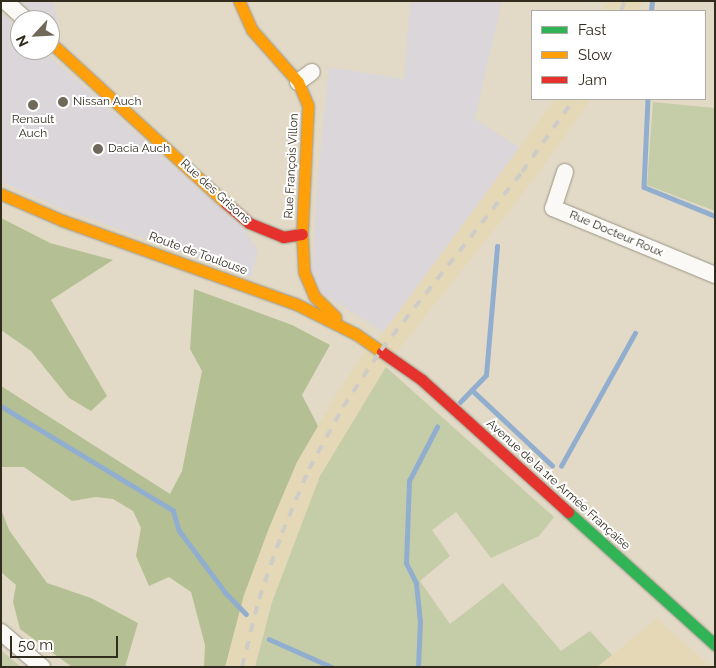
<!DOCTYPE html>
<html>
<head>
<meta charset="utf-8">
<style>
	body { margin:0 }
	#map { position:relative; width:716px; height:668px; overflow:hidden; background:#e2dac6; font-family:Raleway,sans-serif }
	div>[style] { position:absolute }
	.commercial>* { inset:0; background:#dbd6d9 }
	.built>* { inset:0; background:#e5d8b7 }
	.green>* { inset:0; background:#c5cda8 }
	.forest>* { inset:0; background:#b4c093 }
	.stream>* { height:4.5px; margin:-2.25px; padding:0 2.25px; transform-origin:2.25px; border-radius:2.25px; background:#92aecf }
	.roads { filter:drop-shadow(0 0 1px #9a9586) drop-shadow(0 0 1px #9a9586) }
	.street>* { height:16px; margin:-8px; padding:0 8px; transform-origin:8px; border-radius:8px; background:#fbf9f6 }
	.fast>* { height:11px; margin:-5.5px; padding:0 5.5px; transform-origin:5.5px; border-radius:5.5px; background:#30b455 }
	.slow>* { height:11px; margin:-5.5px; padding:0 5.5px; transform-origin:5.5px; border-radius:5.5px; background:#ff9f0a }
	.jam>* { height:11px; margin:-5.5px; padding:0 5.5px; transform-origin:5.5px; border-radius:5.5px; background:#e5322d }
	.rail>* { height:4px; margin-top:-2px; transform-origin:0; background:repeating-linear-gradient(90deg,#ceccc6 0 9px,transparent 0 18px) }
	.dots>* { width:14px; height:14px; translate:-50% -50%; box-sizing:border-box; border:2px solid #fff; border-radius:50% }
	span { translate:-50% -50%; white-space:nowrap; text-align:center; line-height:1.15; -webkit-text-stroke:4px #fff; paint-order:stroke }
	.poi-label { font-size:12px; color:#322c1f }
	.left { translate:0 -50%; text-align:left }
	.street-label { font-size:12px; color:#322c1f }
	.frame { position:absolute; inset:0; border:2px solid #322c1f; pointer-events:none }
	.legend { position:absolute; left:531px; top:10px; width:175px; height:90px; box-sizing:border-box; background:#fff; border:1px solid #adaba5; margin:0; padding:6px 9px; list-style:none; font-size:15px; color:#322c1f }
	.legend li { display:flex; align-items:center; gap:10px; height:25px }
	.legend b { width:25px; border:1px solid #adaba5 }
	.north { position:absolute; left:10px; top:10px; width:50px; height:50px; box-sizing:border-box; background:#fff; border:1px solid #adaba5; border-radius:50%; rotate:245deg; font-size:14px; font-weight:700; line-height:20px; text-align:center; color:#322c1f }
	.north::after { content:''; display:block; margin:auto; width:18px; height:22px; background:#706959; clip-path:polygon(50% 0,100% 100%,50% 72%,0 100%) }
	.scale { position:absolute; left:10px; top:636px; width:108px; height:22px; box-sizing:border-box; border:2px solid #322c1f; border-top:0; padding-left:6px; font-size:15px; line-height:18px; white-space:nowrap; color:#322c1f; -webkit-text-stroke:4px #fff; paint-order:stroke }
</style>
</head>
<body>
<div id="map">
	<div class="commercial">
		<i style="clip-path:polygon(19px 1px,53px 1px,61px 40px,50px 30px,50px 20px,39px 20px)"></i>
		<i style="clip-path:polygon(410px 1px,502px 1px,475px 119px,525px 151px,383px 332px,322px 293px,312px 271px,318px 176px,329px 67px,404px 79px)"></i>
		<i style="clip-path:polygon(1px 12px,20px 29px,20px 50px,43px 50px,245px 230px,258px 251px,251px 277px,60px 208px,1px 182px)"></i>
	</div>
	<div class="built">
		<i style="clip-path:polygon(607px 1px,643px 1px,638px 11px,602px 11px)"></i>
		<i style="clip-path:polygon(555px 99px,591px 99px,533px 181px,396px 353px,320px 476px,272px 602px,255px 667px,225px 667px,244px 595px,269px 528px,297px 462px,333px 400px,363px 354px,378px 340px)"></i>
		<i style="clip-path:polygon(657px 618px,711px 667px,597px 667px,612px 655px)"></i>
	</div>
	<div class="green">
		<i style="clip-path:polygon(653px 102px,715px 108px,715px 211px,647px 185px)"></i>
		<i style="clip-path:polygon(386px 367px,554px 517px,539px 536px,491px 558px,456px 512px,432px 530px,450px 556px,420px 581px,450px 624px,503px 583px,561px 651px,590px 631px,612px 655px,597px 667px,255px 667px,272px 602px,320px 476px)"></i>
		<i style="clip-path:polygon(1px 650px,21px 667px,1px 667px)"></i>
	</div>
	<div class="forest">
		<i style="clip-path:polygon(1px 218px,50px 243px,113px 260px,51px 300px,107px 396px,91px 411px,69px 398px,31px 351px,1px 330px)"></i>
		<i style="clip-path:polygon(194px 289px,292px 325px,330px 345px,302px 395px,318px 426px,297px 462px,269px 528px,244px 595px,225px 667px,204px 667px,205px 645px,191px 592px,169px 577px,149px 586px,136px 556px,141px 528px,133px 511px,113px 499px,96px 497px,72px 501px,24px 467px,1px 467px,1px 386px,170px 494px,182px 471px,202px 371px,190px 349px)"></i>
		<i style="clip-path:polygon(1px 509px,9px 530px,47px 583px,91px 598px,138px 623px,125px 667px,72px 667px,20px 629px,13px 602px,16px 585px,1px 572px)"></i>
	</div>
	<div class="stream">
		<i style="left:651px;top:11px;width:10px;rotate:-84deg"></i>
		<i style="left:648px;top:99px;width:88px;rotate:92.6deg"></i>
		<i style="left:644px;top:187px;width:77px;rotate:22.2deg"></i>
		<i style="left:472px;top:390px;width:110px;rotate:43.2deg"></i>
		<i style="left:460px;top:402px;width:37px;rotate:-46deg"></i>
		<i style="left:486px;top:375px;width:129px;rotate:-85.1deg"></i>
		<i style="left:1px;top:406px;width:201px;rotate:31.2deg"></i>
		<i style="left:173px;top:510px;width:21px;rotate:73deg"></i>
		<i style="left:179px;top:530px;width:79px;rotate:53.3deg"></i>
		<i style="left:226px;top:593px;width:29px;rotate:46deg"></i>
		<i style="left:561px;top:466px;width:152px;rotate:-60.9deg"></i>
		<i style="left:269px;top:639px;width:69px;rotate:24deg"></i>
		<i style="left:418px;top:667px;width:45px;rotate:-87.5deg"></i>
		<i style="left:420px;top:622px;width:39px;rotate:-96deg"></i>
		<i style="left:416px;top:583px;width:22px;rotate:-117deg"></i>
		<i style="left:406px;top:563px;width:82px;rotate:-87.9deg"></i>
		<i style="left:409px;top:481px;width:61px;rotate:-62.6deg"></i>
	</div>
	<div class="roads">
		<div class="street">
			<i style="left:5px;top:1px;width:28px;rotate:42deg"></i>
			<i style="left:298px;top:82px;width:17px;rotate:-36deg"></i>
			<i style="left:565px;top:172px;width:38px;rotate:108deg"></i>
			<i style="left:553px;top:208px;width:175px;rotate:22.5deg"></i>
			<i style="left:1px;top:632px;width:54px;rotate:40.5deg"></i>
		</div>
		<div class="fast">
			<i style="left:568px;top:512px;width:198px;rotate:42.1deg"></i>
		</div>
		<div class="slow">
			<i style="left:239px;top:1px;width:32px;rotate:66deg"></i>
			<i style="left:252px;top:30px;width:69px;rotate:48.5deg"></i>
			<i style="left:298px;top:82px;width:26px;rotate:67deg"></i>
			<i style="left:308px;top:106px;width:128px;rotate:92.7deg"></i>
			<i style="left:302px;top:234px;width:38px;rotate:87deg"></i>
			<i style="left:304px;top:272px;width:26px;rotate:67deg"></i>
			<i style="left:314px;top:296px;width:30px;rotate:44deg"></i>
			<i style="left:50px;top:42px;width:239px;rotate:42.5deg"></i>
			<i style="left:1px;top:194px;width:65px;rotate:23.4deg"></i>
			<i style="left:61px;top:220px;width:250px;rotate:19.7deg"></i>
			<i style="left:296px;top:304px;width:67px;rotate:26.6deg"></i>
			<i style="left:356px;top:334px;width:32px;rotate:35deg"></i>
		</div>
		<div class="jam">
			<i style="left:226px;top:203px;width:30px;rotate:41deg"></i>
			<i style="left:249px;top:223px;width:37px;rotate:22deg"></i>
			<i style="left:283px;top:237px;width:19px;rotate:-9deg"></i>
			<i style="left:382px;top:352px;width:49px;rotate:35deg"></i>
			<i style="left:422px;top:380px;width:197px;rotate:42.1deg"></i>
		</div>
	</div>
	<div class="rail">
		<i style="left:621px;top:11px;width:11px;rotate:-68deg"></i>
		<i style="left:242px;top:667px;width:70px;rotate:-76deg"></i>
		<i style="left:259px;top:599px;width:70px;rotate:-70.8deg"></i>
		<i style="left:282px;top:533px;width:69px;rotate:-67.1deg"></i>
		<i style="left:309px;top:469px;width:71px;rotate:-61.3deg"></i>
		<i style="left:343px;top:407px;width:69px;rotate:-56.3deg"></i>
		<i style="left:381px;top:350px;width:227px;rotate:-51.6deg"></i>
		<i style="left:522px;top:172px;width:90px;rotate:-54.5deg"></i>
	</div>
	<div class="dots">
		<i style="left:63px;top:102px;background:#706959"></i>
		<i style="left:33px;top:105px;background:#706959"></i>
		<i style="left:98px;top:149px;background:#706959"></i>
	</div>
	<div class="poi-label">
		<span class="left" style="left:73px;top:102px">Nissan Auch</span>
		<span style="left:33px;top:127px">Renault<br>Auch</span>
		<span class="left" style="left:108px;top:149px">Dacia Auch</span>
	</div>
	<div class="street-label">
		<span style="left:292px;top:166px;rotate:-87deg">Rue François Villon</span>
		<span style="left:215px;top:192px;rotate:42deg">Rue des Grisons</span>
		<span style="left:616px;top:234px;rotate:23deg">Rue Docteur Roux</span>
		<span style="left:198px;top:254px;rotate:20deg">Route de Toulouse</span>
		<span style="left:558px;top:485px;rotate:42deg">Avenue de la 1re Armée Française</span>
	</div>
	<div class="frame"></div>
	<ul class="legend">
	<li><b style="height:6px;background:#30b455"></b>Fast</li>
	<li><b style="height:6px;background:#ff9f0a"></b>Slow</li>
	<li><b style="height:6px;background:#e5322d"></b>Jam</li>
	</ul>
	<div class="north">N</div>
	<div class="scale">50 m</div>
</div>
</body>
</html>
